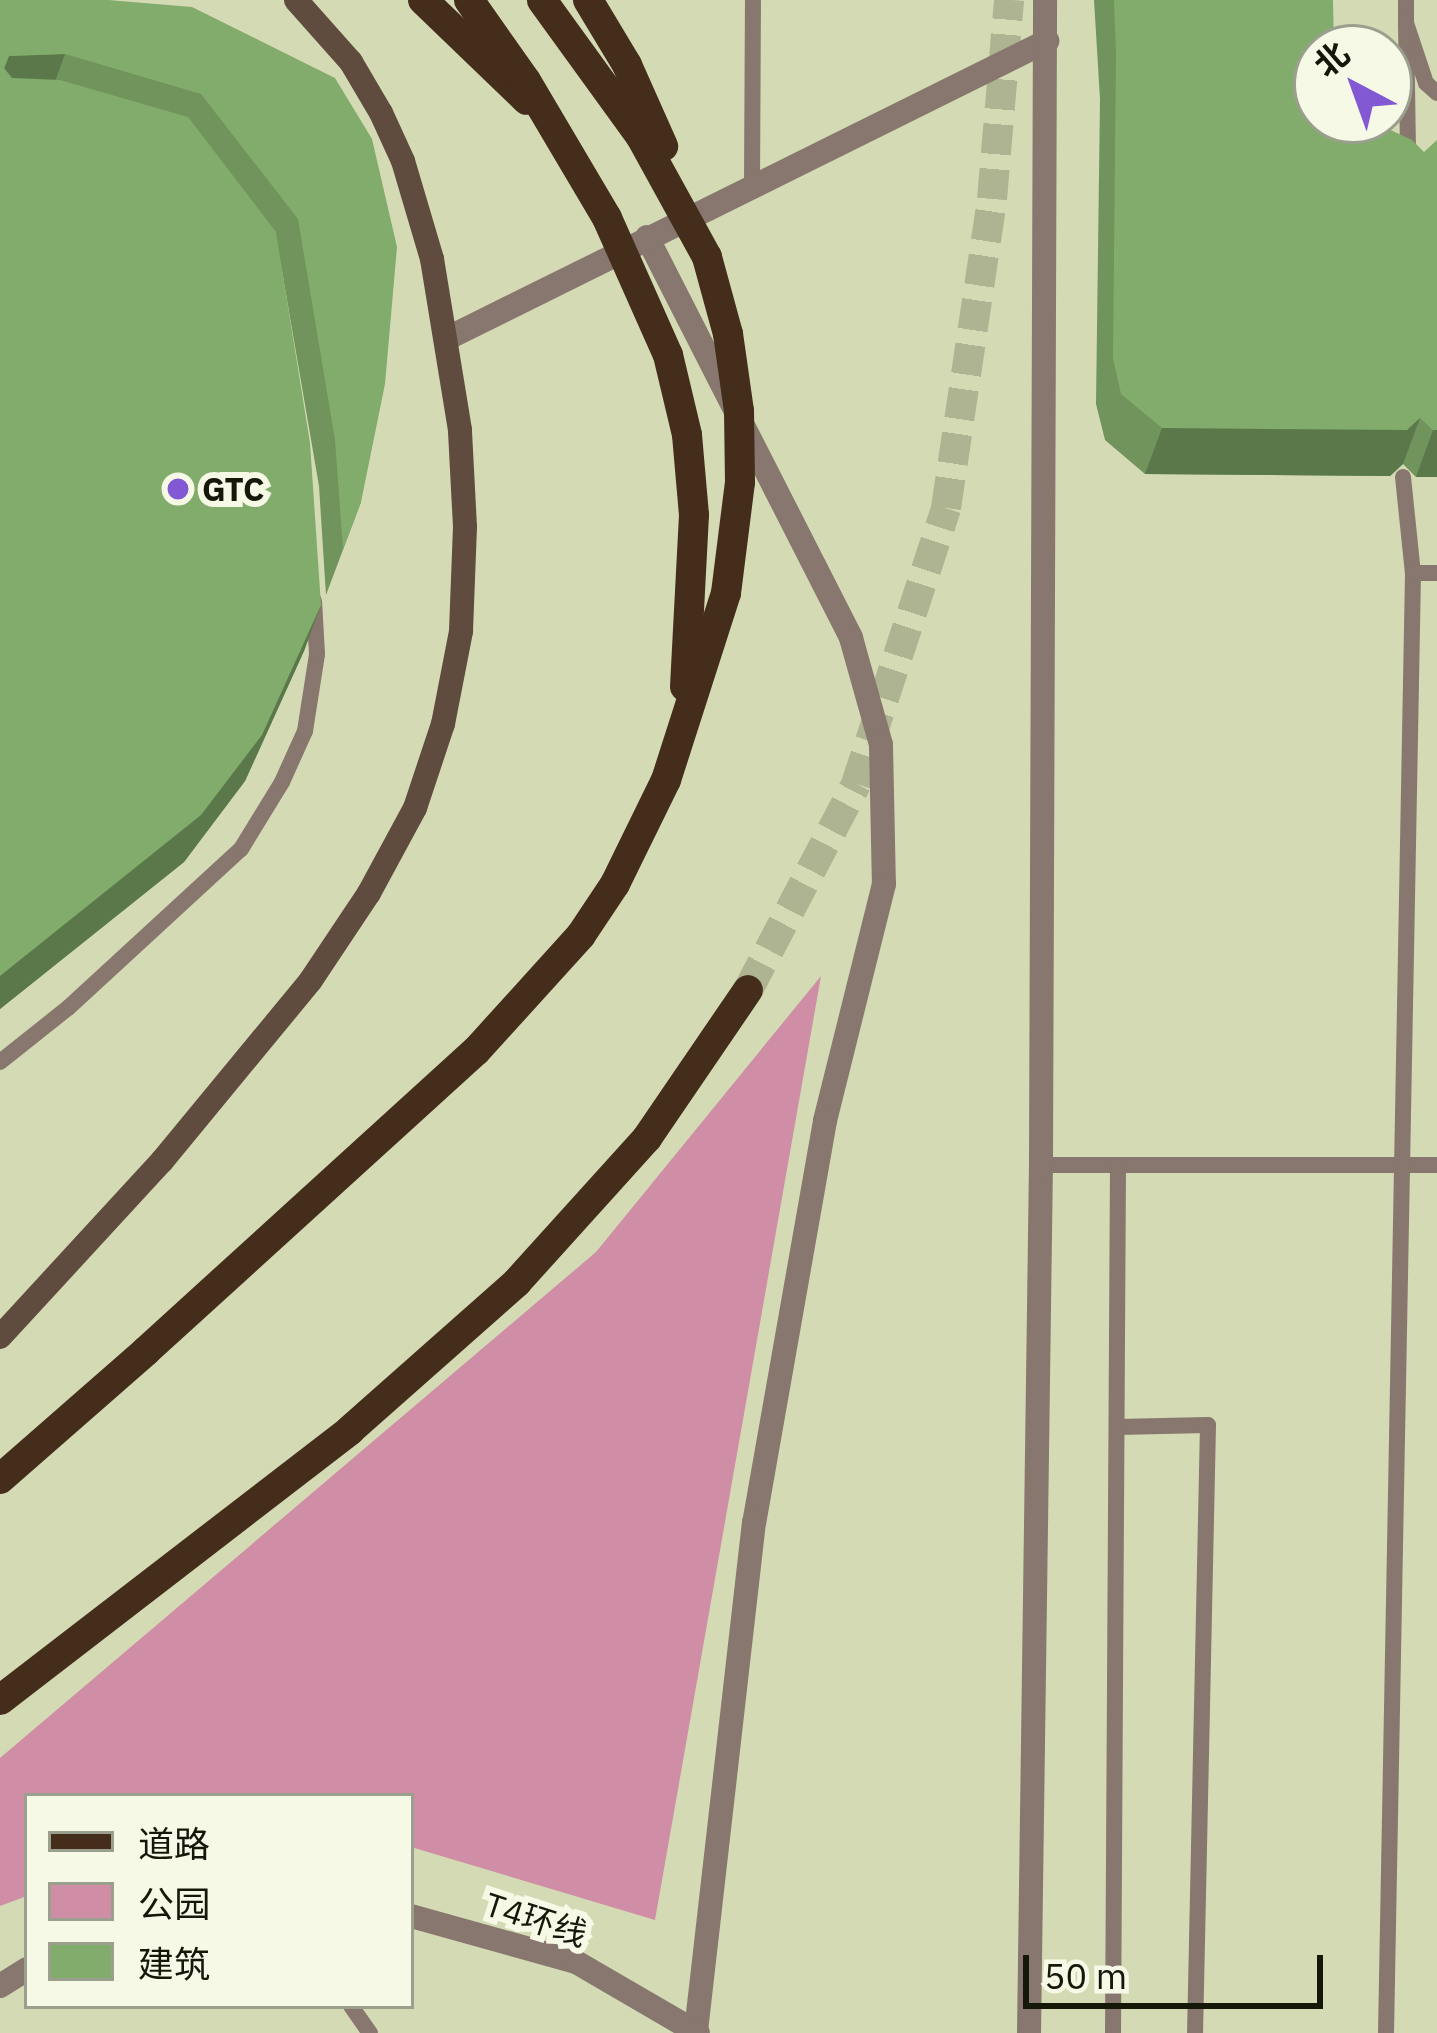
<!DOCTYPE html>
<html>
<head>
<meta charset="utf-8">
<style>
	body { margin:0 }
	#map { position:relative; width:1437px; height:2033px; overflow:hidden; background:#d4dab3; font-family:"IBM Plex Sans","Noto Sans SC",sans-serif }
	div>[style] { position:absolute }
	.green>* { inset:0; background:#cf8da6 }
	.primary-tunnel>* { height:30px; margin-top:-15px; transform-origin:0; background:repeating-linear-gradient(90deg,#aeb391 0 30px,transparent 0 45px) }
	.lane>* { height:16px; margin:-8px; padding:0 8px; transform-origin:8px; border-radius:8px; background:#87776e }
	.street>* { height:24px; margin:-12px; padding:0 12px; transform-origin:12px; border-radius:12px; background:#87776e }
	.secondary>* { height:24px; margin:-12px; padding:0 12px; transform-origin:12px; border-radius:12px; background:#604c3e }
	.primary>* { height:30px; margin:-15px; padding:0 15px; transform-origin:15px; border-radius:15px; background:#452d1c }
	.primary-bridge>* { height:30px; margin:-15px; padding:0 15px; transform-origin:15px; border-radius:15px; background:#452d1c }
	.wall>* { inset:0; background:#70945c }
	.shaded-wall>* { inset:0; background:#5b784b }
	.building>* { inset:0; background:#82ac6b }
	.dots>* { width:33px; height:33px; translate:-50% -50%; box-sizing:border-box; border:6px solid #f5f9e5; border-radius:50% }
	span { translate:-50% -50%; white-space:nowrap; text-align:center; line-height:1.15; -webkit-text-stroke:12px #f5f9e5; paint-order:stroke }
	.poi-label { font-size:33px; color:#151709; font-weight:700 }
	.left { translate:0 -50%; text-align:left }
	.street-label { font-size:33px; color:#151709 }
	.legend { position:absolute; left:24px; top:1793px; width:390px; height:216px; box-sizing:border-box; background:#f5f9e5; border:3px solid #9b9f8d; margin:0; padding:15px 21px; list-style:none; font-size:36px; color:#151709 }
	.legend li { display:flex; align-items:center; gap:24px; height:60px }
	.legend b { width:60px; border:3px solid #9b9f8d }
	.north { position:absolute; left:1293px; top:24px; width:120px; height:120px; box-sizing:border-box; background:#f5f9e5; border:3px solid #9b9f8d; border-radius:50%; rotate:319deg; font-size:33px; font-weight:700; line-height:48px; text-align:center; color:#151709 }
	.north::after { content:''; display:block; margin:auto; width:42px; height:54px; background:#8259d3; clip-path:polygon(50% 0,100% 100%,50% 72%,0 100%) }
	.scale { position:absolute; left:1023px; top:1955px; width:300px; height:54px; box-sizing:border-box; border:6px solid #151709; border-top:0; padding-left:15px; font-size:36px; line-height:42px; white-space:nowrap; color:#151709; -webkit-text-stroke:9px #f5f9e5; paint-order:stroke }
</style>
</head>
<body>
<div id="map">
	<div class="green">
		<i style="clip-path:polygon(821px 976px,655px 1920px,411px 1847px,411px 1796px,27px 1796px,27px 1896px,0 1906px,0 1758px,596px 1252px)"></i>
	</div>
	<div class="primary-tunnel">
		<i style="left:748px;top:990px;width:233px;rotate:-62.3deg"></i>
		<i style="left:856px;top:784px;width:290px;rotate:-71.9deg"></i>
		<i style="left:946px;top:508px;width:312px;rotate:-81.5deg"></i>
		<i style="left:992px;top:199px;width:200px;rotate:-85.1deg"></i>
	</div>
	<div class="lane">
		<i style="left:1406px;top:0;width:23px;rotate:90deg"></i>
		<i style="left:1406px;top:23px;width:63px;rotate:71.6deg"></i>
		<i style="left:1426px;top:83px;width:15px;rotate:42deg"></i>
		<i style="left:1406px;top:23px;width:132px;rotate:89.1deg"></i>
		<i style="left:752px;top:184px;width:184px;rotate:-89.7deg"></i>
		<i style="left:1403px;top:477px;width:97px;rotate:84.1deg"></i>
		<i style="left:0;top:1062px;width:87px;rotate:-38.5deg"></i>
		<i style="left:68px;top:1008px;width:235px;rotate:-42.6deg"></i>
		<i style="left:241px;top:849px;width:79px;rotate:-58.5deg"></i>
		<i style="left:282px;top:782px;width:56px;rotate:-65.7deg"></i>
		<i style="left:305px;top:731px;width:78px;rotate:-81.1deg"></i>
		<i style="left:317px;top:654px;width:53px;rotate:-93.2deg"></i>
		<i style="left:1041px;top:1165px;width:396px"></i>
		<i style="left:1117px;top:1427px;width:91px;rotate:-1.3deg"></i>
		<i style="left:1208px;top:1425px;width:608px;rotate:91.22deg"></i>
		<i style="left:351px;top:2006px;width:33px;rotate:55deg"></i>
		<i style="left:1113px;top:2033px;width:866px;rotate:-89.67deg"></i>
		<i style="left:1386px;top:2033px;width:1460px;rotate:-88.94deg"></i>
		<i style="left:1413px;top:573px;width:24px"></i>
	</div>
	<div class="street">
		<i style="left:647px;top:237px;width:450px;rotate:63deg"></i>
		<i style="left:851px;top:638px;width:111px;rotate:74.3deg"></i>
		<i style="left:881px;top:745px;width:139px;rotate:88.8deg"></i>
		<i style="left:884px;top:884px;width:244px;rotate:104deg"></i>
		<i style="left:825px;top:1121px;width:407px;rotate:100deg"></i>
		<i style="left:754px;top:1522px;width:512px;rotate:96.5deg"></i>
		<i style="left:448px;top:338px;width:669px;rotate:-26.37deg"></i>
		<i style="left:411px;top:1916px;width:171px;rotate:15.6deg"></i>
		<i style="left:576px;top:1962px;width:141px;rotate:30.2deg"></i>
		<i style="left:0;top:1986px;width:32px;rotate:-32deg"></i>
		<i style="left:1029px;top:2033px;width:868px;rotate:-89.21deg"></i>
		<i style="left:1041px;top:1165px;width:1165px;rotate:-89.8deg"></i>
	</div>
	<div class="secondary">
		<i style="left:0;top:1337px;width:239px;rotate:-47.4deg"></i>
		<i style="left:162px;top:1161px;width:234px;rotate:-50.5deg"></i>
		<i style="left:311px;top:980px;width:105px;rotate:-56.3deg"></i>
		<i style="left:369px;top:893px;width:97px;rotate:-61.6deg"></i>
		<i style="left:415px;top:808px;width:89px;rotate:-71.6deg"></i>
		<i style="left:443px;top:724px;width:95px;rotate:-79deg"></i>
		<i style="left:461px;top:631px;width:104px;rotate:-87.8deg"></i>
		<i style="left:465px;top:527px;width:97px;rotate:-93deg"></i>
		<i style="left:460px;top:430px;width:173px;rotate:-99.3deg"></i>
		<i style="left:432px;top:259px;width:102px;rotate:-106.5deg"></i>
		<i style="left:403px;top:161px;width:53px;rotate:-114.6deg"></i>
		<i style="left:381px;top:113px;width:59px;rotate:-120.5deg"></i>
		<i style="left:351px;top:62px;width:83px;rotate:-131.6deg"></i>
	</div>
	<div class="primary">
		<i style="left:423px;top:0;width:144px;rotate:43.9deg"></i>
		<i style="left:0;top:1479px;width:194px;rotate:-41.2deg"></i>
		<i style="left:0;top:1700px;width:442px;rotate:-37.6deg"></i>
		<i style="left:350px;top:1430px;width:223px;rotate:-41.5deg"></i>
		<i style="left:517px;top:1282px;width:194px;rotate:-47.9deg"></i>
		<i style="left:647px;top:1138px;width:179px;rotate:-55.7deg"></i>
	</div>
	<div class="primary-bridge">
		<i style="left:469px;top:0;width:99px;rotate:54.9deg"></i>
		<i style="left:526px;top:81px;width:159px;rotate:59.4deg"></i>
		<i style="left:607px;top:218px;width:150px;rotate:66deg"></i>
		<i style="left:668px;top:355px;width:82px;rotate:76.6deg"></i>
		<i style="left:687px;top:435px;width:80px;rotate:85deg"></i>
		<i style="left:694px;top:515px;width:172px;rotate:93deg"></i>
		<i style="left:588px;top:0;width:76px;rotate:59deg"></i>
		<i style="left:627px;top:65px;width:89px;rotate:66deg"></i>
		<i style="left:146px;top:1351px;width:446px;rotate:-42.3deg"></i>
		<i style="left:476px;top:1051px;width:156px;rotate:-47.8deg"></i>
		<i style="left:581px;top:935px;width:61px;rotate:-56.3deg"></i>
		<i style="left:615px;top:884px;width:116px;rotate:-63.9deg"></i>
		<i style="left:666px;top:780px;width:196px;rotate:-72.2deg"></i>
		<i style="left:726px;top:593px;width:112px;rotate:-82.8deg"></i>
		<i style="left:740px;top:482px;width:71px;rotate:-90.8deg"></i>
		<i style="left:739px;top:411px;width:78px;rotate:-98.1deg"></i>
		<i style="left:728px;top:334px;width:80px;rotate:-105.3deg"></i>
		<i style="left:707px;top:257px;width:137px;rotate:-118.8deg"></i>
		<i style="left:641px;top:137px;width:169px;rotate:-125.9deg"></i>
	</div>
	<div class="wall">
		<i style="clip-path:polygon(0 0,335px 78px,361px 502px,326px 595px,319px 486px,281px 265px,321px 605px,304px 651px,245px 781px,184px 862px,0 1009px)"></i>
		<i style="clip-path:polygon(1094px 0,1333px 0,1317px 120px,1412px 140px,1437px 477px,1416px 477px,1403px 464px,1390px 476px,1145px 474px,1105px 440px,1096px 404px,1100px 99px)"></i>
	</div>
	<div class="shaded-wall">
		<i style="clip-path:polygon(65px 54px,48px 101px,0 80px,9px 56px)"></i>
		<i style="clip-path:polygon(1420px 418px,1403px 464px,1390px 476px,1145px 474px,1162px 428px)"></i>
		<i style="clip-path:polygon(1433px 430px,1437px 430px,1437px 477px,1416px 477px)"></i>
		<i style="clip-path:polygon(321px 605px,304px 651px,245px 781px,184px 862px,0 1009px,0 976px)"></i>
	</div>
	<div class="building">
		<i style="clip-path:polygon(0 0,108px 0,192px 7px,335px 78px,372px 139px,397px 247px,385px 384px,361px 502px,343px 549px,335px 440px,298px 219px,201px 94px,65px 54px,9px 56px,4px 68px,12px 78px,60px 80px,188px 117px,276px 232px,310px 443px,321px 605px,262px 735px,201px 815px,0 976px)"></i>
		<i style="clip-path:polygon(1114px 0,1333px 0,1334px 48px,1317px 48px,1317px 120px,1369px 120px,1412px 140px,1424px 152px,1437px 140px,1437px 430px,1433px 430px,1420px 418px,1407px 430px,1162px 428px,1121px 394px,1113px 358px,1116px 53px)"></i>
	</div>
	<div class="dots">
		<i style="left:178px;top:489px;background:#8259d3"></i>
	</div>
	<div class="poi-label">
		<span class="left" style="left:202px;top:489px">GTC</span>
	</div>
	<div class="street-label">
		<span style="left:536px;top:1919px;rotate:18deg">T4环线</span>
	</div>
	<ul class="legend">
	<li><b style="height:15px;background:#452d1c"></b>道路</li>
	<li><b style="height:33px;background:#cf8da6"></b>公园</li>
	<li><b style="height:33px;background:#82ac6b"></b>建筑</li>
	</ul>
	<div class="north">北</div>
	<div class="scale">50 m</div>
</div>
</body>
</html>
